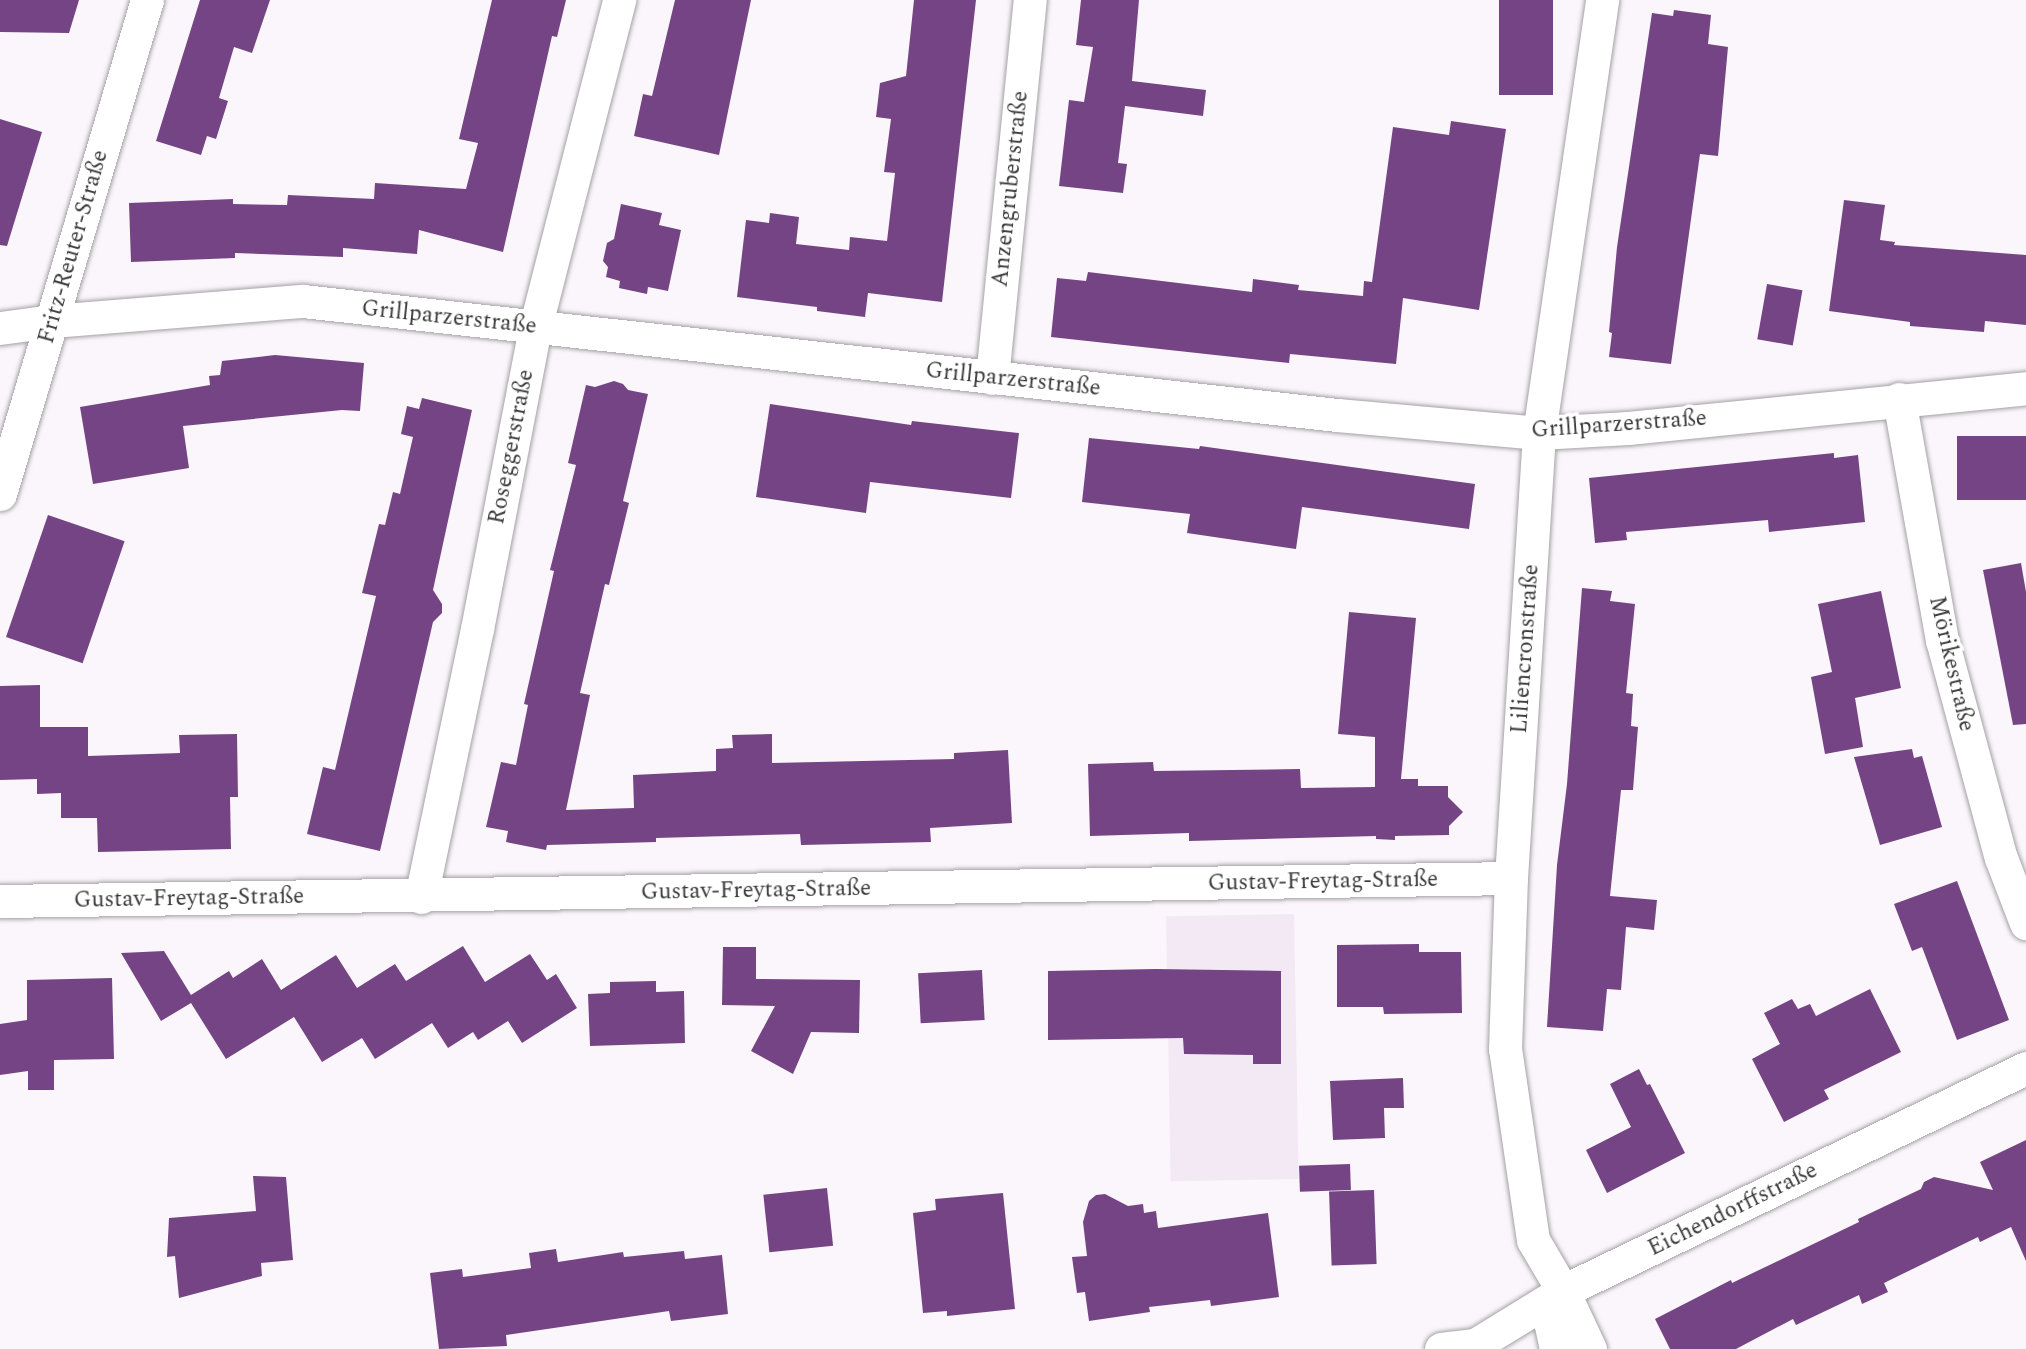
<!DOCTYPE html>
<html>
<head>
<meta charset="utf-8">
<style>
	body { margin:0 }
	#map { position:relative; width:2026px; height:1349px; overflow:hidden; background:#faf6fb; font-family:Spectral,serif }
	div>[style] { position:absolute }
	.built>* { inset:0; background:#f2e9f4; transform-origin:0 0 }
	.building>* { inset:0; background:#754484; transform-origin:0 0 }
	.roads { filter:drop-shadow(0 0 2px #a4a1a5) drop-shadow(0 0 2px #a4a1a5) }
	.minor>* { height:33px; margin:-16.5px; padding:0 16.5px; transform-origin:16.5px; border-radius:16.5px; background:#fff }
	span { translate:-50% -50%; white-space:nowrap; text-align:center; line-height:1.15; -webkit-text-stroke:7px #fff; paint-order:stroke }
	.street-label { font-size:23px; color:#39383a }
</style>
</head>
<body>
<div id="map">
	<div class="built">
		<i style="left:1294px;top:914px;width:265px;height:128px;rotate:89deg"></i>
	</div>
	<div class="building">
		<i style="clip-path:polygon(0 0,79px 0,69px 33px,0 32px)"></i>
		<i style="clip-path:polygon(200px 0,270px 0,252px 53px,234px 47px,219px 98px,228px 101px,216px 139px,207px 136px,201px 155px,156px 141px)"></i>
		<i style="clip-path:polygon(492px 0,566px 0,557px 37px,552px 36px,503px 252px,419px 230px,417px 254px,343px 248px,343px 257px,235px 253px,235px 258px,131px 262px,129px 203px,233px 199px,233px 204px,287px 205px,288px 195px,374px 199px,375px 183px,466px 189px,478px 143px,459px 139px)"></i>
		<i style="clip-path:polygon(675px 0,751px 0,719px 155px,634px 136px,643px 94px,652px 96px)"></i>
		<i style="clip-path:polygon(914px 0,976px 0,942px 302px,868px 293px,865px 317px,817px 311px,817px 307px,737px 297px,746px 220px,769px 223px,770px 213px,799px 217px,796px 244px,849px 250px,850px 237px,887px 241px,895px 173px,884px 172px,891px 119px,876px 117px,880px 83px,906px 76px)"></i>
		<i style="clip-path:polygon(1081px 0,1139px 0,1132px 81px,1206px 90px,1203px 116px,1125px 106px,1118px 163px,1127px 164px,1123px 193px,1059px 186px,1069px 100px,1084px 102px,1093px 47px,1076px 45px)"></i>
		<i style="left:1499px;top:0;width:54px;height:95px"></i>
		<i style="clip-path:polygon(1674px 10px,1711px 15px,1708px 44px,1728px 47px,1718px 156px,1700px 154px,1671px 364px,1609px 357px,1612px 333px,1609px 332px,1617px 247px,1652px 13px,1673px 16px)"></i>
		<i style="clip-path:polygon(0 119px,42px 132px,7px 246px,0 245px)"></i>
		<i style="clip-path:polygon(1451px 121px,1506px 129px,1479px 310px,1403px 298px,1396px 364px,1290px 354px,1289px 363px,1051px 337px,1057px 278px,1086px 281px,1088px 272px,1252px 292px,1253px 279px,1299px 285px,1298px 290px,1363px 296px,1364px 281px,1372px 282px,1393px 127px,1449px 135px)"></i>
		<i style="clip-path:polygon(1844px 200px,1885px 205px,1880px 240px,1895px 242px,1894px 245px,2026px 255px,2026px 325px,1985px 321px,1984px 332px,1910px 326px,1910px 322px,1829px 311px)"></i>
		<i style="clip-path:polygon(621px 204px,662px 213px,659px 225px,681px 230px,668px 291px,648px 287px,647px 294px,619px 288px,620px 281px,606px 277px,608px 267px,603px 261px,607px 243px,614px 239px)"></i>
		<i style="left:1767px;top:284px;width:36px;height:56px;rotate:10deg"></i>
		<i style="clip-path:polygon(275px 355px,364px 363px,360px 411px,342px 410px,183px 426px,189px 468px,93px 484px,80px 407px,210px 385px,209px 376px,220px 375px,222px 361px)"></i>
		<i style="clip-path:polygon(614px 381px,623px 384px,628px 390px,648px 394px,623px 501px,629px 503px,609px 585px,605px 584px,580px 693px,590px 695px,566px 810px,634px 808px,633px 775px,716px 771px,716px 749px,733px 748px,732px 735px,772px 734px,772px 763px,954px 759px,954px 753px,1008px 750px,1012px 823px,930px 828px,931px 842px,801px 845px,800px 834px,656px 838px,656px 842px,547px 845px,546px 850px,506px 842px,508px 831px,486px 827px,501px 762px,516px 765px,528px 705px,524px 704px,554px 571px,550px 570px,576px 465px,568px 463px,586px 385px,595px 387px)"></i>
		<i style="clip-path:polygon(422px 398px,472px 410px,433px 590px,442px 604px,442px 613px,433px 622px,380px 851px,307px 834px,323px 767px,335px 770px,376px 596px,362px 593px,379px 524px,385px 525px,393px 492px,400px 494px,413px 437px,401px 434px,407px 406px,419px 409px)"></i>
		<i style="clip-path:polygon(770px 404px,911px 425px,912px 421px,1019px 433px,1011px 498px,870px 482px,866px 513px,756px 497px)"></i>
		<i style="left:2026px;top:436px;width:64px;height:69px;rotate:90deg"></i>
		<i style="clip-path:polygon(1089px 438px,1199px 449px,1200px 446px,1475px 484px,1469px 529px,1302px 507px,1296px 549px,1187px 533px,1190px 514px,1082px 502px)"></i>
		<i style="clip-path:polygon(1834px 453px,1834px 458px,1858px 455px,1865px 522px,1769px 532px,1768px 520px,1626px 532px,1627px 540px,1595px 543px,1589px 478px)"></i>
		<i style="left:48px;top:515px;width:81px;height:129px;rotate:19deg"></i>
		<i style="clip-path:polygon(2021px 563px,2026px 592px,2026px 724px,2013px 725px,1983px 570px)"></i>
		<i style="clip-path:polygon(1582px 588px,1612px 591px,1610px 601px,1635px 604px,1626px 693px,1633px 694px,1631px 726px,1638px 727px,1633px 790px,1621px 790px,1610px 896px,1657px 900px,1654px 930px,1626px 927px,1621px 990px,1607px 989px,1603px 1031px,1547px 1027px,1557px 865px,1567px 784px)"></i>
		<i style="clip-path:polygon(1881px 591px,1901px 688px,1855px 698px,1863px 747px,1825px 754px,1811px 677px,1832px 672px,1818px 604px)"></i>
		<i style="clip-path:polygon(1349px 612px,1416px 618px,1401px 779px,1418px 779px,1418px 786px,1448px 786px,1448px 797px,1463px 812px,1449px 826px,1449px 835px,1395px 836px,1395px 840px,1376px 839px,1376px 836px,1189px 841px,1189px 833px,1090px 836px,1088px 764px,1153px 762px,1154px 771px,1300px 769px,1301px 788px,1375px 787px,1375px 737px,1338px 734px)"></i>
		<i style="clip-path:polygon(40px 685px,40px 727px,88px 727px,88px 756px,180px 753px,179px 735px,237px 734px,238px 797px,230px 797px,231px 849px,98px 852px,97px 818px,61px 818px,61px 793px,37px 794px,37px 779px,0 780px,0 686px)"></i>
		<i style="clip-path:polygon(1912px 749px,1914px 758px,1922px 756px,1942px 827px,1880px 845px,1854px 757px)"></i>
		<i style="clip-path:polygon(1957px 881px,2009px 1020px,1957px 1040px,1922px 947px,1912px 951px,1894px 904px)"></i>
		<i style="clip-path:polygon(1419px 944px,1419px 952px,1461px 952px,1462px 1013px,1384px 1014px,1383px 1007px,1337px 1007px,1337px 945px)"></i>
		<i style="clip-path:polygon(463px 946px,485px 982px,530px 954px,547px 980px,556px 974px,577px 1008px,522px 1043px,508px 1021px,478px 1040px,473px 1032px,448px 1048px,432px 1023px,375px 1059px,362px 1038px,322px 1062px,294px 1017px,226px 1059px,191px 1003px,161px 1021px,121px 953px,164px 951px,191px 995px,229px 971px,233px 978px,262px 959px,281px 990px,336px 955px,357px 988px,395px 964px,406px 981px)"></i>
		<i style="clip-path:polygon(723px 947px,756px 947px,756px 979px,860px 980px,859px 1033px,811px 1032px,793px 1074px,751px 1051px,775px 1006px,722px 1005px)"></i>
		<i style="clip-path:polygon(1156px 969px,1281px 971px,1281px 1064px,1253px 1064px,1253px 1055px,1184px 1054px,1183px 1038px,1048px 1040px,1048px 971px)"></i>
		<i style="left:982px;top:970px;width:50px;height:64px;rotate:87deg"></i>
		<i style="clip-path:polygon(112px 978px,114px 1059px,54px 1060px,54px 1090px,28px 1090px,28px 1071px,0 1075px,0 1024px,27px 1020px,27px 980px)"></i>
		<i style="clip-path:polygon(656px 981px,656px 992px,684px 991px,685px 1043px,590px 1046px,588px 994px,610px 993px,610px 982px)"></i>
		<i style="clip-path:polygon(1870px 989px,1901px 1052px,1824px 1090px,1829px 1099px,1784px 1122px,1752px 1059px,1780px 1044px,1764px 1013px,1792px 999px,1798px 1009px,1810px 1004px,1816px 1016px)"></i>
		<i style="clip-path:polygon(1639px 1069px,1647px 1085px,1650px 1084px,1685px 1153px,1607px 1193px,1586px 1150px,1631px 1127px,1610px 1084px)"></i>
		<i style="clip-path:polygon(1403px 1078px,1404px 1108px,1384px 1108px,1385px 1138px,1333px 1140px,1330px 1081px)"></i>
		<i style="clip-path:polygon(2026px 1140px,2026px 1261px,2011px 1227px,1980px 1242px,1978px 1237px,1884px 1283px,1888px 1292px,1862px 1304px,1859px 1295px,1796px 1325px,1793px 1319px,1736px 1349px,1670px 1349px,1655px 1319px,1731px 1280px,1732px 1283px,1859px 1222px,1858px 1219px,1921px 1189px,1924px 1182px,1934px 1177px,1993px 1190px,1980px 1162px)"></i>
		<i style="left:1350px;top:1164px;width:26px;height:51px;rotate:88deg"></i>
		<i style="clip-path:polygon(253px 1176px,286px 1177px,293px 1260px,261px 1263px,262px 1276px,179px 1298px,175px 1256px,167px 1257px,169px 1218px,256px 1211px)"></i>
		<i style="left:827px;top:1188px;width:58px;height:64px;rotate:84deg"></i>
		<i style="left:1374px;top:1190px;width:74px;height:45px;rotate:88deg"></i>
		<i style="clip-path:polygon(1003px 1193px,1015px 1309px,947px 1316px,947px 1311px,923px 1313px,913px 1213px,936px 1210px,935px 1199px)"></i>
		<i style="clip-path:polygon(1105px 1194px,1128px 1206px,1143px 1204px,1144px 1213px,1156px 1211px,1158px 1228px,1268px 1213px,1279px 1297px,1211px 1306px,1210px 1300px,1149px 1307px,1150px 1312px,1089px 1321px,1085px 1292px,1077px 1293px,1072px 1257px,1087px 1256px,1083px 1222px,1089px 1201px,1096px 1195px)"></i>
		<i style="clip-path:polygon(556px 1249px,558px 1262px,623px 1252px,624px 1257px,684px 1251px,685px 1259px,722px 1255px,728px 1314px,671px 1321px,669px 1311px,506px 1335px,507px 1346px,439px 1349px,430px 1273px,462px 1269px,463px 1277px,531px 1268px,529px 1253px)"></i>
	</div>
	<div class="roads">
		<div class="minor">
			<i style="left:0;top:328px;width:52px;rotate:-7.7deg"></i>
			<i style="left:52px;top:321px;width:252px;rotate:-4.6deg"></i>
			<i style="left:303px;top:301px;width:1040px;rotate:6.29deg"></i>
			<i style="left:1337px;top:415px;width:203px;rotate:5.1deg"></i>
			<i style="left:1539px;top:433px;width:89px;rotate:-3.2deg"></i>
			<i style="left:1628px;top:428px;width:400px;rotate:-5.7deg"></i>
			<i style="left:992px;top:378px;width:380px;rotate:-84.3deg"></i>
			<i style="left:1899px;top:399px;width:245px;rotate:79.9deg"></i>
			<i style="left:1942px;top:640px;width:226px;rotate:74.9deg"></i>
			<i style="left:2001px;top:858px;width:70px;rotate:69deg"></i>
			<i style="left:0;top:494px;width:515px;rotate:-73.43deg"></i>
			<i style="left:421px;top:897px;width:274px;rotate:-78.2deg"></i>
			<i style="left:477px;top:629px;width:307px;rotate:-79.1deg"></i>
			<i style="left:535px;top:328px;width:339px;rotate:-75.6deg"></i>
			<i style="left:0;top:901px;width:1511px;rotate:-0.87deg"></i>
			<i style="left:1441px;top:1349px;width:34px;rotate:-7deg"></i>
			<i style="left:1475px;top:1345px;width:103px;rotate:-31.5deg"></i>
			<i style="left:1563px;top:1291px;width:514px;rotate:-25.72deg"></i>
			<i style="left:1556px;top:1349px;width:25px;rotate:-102deg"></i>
			<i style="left:1551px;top:1325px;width:36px;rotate:-71deg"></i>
			<i style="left:1590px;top:1349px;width:64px;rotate:-115deg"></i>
			<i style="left:1563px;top:1291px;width:59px;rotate:-120.5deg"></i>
			<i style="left:1533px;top:1240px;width:193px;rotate:-98.3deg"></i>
			<i style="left:1505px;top:1049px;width:171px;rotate:-88deg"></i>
			<i style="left:1511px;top:878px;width:446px;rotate:-86.4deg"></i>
			<i style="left:1539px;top:433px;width:438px;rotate:-81.7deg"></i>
		</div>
	</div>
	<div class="street-label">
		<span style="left:1011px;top:189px;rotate:-84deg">Anzengruberstraße</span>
		<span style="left:74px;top:247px;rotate:-74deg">Fritz-Reuter-Straße</span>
		<span style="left:449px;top:318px;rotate:6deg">Grillparzerstraße</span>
		<span style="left:1013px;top:380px;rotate:6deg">Grillparzerstraße</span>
		<span style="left:1619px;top:425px;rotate:-4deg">Grillparzerstraße</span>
		<span style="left:512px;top:447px;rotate:-79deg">Roseggerstraße</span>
		<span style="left:1526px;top:649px;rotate:-86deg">Liliencronstraße</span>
		<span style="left:1951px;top:664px;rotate:77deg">Mörikestraße</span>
		<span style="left:1323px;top:882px;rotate:-1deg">Gustav-Freytag-Straße</span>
		<span style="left:756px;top:891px;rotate:-1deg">Gustav-Freytag-Straße</span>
		<span style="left:189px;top:899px;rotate:-1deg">Gustav-Freytag-Straße</span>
		<span style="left:1733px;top:1210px;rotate:-26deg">Eichendorffstraße</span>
	</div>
</div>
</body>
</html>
